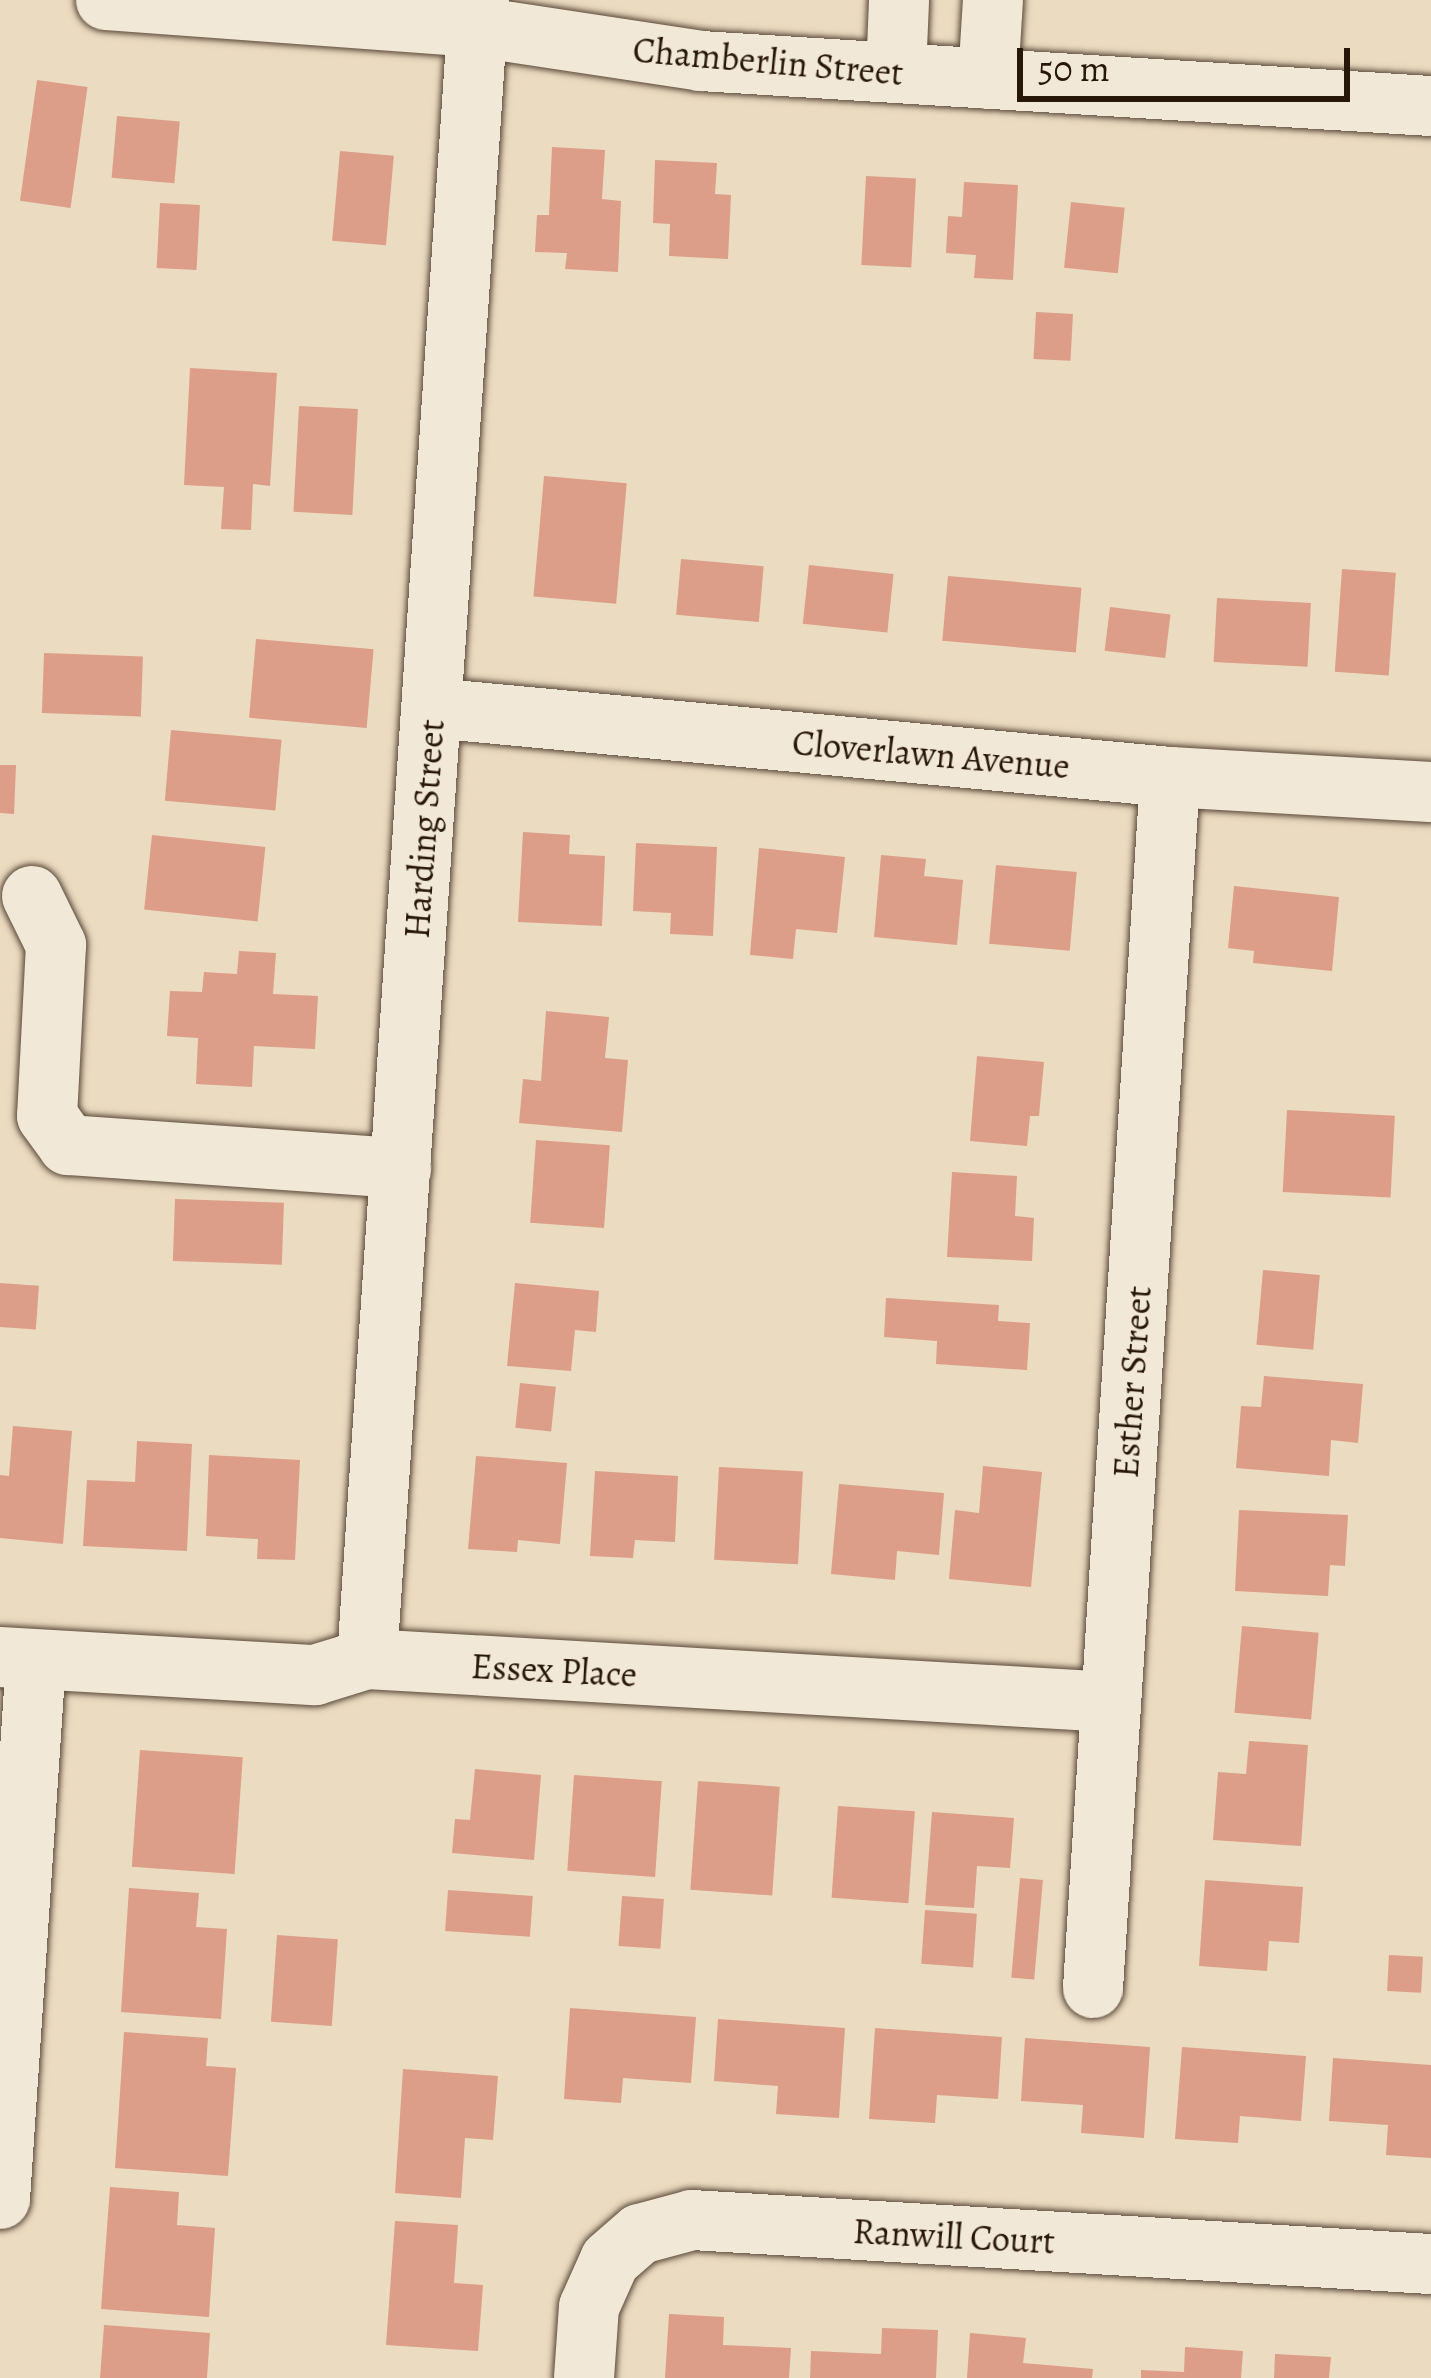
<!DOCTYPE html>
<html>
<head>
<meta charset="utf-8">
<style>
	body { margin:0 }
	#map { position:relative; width:1431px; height:2378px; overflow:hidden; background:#ebdbc1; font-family:Alegreya,serif }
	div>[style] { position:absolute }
	.building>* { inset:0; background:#dc9e88; transform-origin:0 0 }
	.roads { filter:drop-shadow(0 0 3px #584838) drop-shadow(0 0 3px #584838) }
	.minor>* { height:60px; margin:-30px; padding:0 30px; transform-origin:30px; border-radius:30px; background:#f2e8d7 }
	span { translate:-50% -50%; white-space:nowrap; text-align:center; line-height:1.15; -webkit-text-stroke:10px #f2e8d7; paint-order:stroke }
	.street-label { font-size:36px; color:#27170b }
	.scale { position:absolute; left:1017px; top:48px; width:333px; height:54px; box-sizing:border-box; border:6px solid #27170b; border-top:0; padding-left:15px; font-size:36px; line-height:42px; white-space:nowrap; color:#27170b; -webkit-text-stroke:9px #f2e8d7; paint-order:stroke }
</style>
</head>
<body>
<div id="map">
	<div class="building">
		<i style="left:37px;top:80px;width:51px;height:122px;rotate:8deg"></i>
		<i style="left:117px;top:116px;width:63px;height:62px;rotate:5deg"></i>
		<i style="clip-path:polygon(552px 147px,605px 150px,602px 199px,621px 201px,618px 272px,565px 269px,567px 253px,535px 252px,537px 215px,549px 215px)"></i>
		<i style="left:340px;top:151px;width:54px;height:90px;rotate:5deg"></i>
		<i style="clip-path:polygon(655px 160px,717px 163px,715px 194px,731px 195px,728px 259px,669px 256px,670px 224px,653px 223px)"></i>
		<i style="left:866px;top:176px;width:50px;height:89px;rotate:3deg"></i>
		<i style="clip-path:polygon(964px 182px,1018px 185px,1013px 280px,974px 278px,976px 255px,946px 253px,948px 216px,962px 217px)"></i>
		<i style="left:1071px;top:202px;width:54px;height:66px;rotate:6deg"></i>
		<i style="left:160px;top:203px;width:40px;height:65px;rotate:3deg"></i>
		<i style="left:1036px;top:312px;width:37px;height:47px;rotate:3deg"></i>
		<i style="clip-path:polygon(190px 368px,277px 373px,270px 486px,253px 484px,251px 530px,221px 529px,224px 487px,184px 485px)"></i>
		<i style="left:299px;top:406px;width:59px;height:106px;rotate:3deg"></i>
		<i style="left:544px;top:476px;width:83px;height:121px;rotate:5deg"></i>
		<i style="left:681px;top:559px;width:83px;height:56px;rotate:5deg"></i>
		<i style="left:809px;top:565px;width:85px;height:59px;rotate:6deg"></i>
		<i style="left:1342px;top:569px;width:54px;height:103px;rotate:4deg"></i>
		<i style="left:948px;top:576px;width:134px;height:65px;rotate:5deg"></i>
		<i style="left:1217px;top:598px;width:94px;height:64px;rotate:3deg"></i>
		<i style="left:1110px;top:607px;width:61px;height:44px;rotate:7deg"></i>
		<i style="left:256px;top:639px;width:118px;height:79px;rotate:5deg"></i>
		<i style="left:44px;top:653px;width:99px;height:60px;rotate:2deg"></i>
		<i style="left:171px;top:730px;width:111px;height:71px;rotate:5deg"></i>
		<i style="clip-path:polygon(0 765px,16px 765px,14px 814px,0 813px)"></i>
		<i style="clip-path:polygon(523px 832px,570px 835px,569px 854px,605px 856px,602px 926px,518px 922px)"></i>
		<i style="left:152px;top:835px;width:114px;height:75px;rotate:6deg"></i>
		<i style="clip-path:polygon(636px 843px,717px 847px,713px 936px,670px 934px,671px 913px,633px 911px)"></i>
		<i style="clip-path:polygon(759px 848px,845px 857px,837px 933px,796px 929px,793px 959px,750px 955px)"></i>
		<i style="clip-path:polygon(881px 855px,926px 859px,924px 876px,963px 880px,957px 945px,874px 937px)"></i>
		<i style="left:996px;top:865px;width:81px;height:79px;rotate:5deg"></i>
		<i style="clip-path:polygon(1234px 886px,1339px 897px,1332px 971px,1253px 963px,1254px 951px,1228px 948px)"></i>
		<i style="clip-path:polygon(239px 951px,276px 953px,273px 994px,318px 996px,315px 1049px,254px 1046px,252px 1087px,196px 1084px,198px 1038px,167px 1036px,170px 991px,202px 992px,204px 972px,237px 974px)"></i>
		<i style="clip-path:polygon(546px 1011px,609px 1017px,605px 1058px,628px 1060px,622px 1132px,519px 1123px,523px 1079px,541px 1081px)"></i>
		<i style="clip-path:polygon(977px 1056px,1044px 1062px,1039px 1116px,1030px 1116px,1027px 1146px,970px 1141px)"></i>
		<i style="left:1287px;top:1110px;width:108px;height:82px;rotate:3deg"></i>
		<i style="left:536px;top:1140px;width:74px;height:83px;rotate:4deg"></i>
		<i style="clip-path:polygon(952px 1172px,1017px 1176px,1015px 1216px,1034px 1218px,1032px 1261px,947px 1257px)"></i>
		<i style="left:175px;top:1199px;width:109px;height:62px;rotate:2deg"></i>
		<i style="left:1263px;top:1270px;width:57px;height:75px;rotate:5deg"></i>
		<i style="left:0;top:1283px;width:39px;height:44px;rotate:4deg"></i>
		<i style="clip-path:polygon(515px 1283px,599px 1291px,596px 1332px,575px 1330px,571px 1371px,507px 1366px)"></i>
		<i style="clip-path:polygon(886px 1298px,999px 1305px,998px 1321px,1030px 1323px,1027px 1370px,936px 1364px,937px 1341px,884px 1337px)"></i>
		<i style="clip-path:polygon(1264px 1376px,1363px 1384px,1358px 1443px,1331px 1440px,1329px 1476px,1236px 1468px,1241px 1406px,1261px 1407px)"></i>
		<i style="left:520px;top:1383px;width:36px;height:45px;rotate:6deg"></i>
		<i style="clip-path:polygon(13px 1426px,72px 1431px,63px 1544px,0 1538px,0 1475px,9px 1476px)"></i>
		<i style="clip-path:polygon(137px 1441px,192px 1444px,187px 1551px,83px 1546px,87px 1480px,135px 1482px)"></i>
		<i style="clip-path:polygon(209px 1455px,300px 1460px,295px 1560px,257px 1559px,258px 1539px,206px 1536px)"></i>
		<i style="clip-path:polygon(476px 1456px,567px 1463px,560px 1544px,518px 1540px,517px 1552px,468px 1549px)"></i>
		<i style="clip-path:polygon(983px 1466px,1042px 1472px,1031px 1587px,949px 1579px,955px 1510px,979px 1513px)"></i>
		<i style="left:719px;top:1467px;width:84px;height:93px;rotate:3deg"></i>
		<i style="clip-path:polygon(595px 1471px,678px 1476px,675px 1542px,635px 1540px,633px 1558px,590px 1556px)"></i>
		<i style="clip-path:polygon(839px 1484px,944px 1493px,939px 1555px,897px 1551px,895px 1580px,831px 1574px)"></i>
		<i style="clip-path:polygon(1239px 1510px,1348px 1515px,1345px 1566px,1330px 1565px,1328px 1596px,1235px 1591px)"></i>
		<i style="left:1242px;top:1626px;width:77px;height:87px;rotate:5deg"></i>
		<i style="clip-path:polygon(1249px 1741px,1308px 1745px,1301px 1846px,1213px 1840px,1218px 1772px,1246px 1774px)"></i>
		<i style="left:140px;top:1750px;width:103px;height:117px;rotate:4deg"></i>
		<i style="clip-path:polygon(475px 1769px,541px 1775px,534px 1860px,452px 1853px,455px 1819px,470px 1820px)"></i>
		<i style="left:574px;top:1775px;width:88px;height:96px;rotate:4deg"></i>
		<i style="left:698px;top:1781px;width:82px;height:109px;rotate:4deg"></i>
		<i style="left:838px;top:1806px;width:77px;height:92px;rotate:4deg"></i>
		<i style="clip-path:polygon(932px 1812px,1014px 1818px,1010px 1868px,977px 1866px,974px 1908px,925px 1905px)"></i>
		<i style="left:1020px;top:1878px;width:23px;height:100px;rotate:5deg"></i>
		<i style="clip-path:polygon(1205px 1880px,1303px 1887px,1299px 1943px,1269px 1941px,1267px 1971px,1199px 1966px)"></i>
		<i style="clip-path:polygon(129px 1888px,199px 1893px,196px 1927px,227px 1929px,221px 2019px,121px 2012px)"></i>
		<i style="left:448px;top:1890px;width:85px;height:41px;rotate:4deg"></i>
		<i style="left:622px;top:1896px;width:42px;height:50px;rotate:4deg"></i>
		<i style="left:925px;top:1910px;width:52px;height:54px;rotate:4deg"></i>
		<i style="left:277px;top:1935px;width:61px;height:87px;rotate:4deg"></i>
		<i style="left:1389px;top:1955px;width:34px;height:36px;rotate:3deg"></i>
		<i style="clip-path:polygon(570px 2008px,696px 2017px,691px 2083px,623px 2078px,621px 2103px,564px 2099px)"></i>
		<i style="clip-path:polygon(718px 2019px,845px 2028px,839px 2118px,776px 2114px,778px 2086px,714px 2081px)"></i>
		<i style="clip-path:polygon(875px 2028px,1002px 2037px,998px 2099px,937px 2095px,935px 2123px,869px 2119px)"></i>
		<i style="clip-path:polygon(124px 2032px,208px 2038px,206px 2066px,236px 2068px,228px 2176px,115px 2168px)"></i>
		<i style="clip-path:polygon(1025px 2038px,1150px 2047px,1144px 2138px,1081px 2133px,1083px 2105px,1021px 2101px)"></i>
		<i style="clip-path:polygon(1182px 2047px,1306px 2056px,1301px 2121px,1240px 2116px,1238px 2143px,1175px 2139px)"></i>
		<i style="clip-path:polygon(1333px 2058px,1431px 2065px,1431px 2158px,1386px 2155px,1388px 2125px,1329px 2121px)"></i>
		<i style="clip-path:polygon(403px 2069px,498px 2076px,493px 2140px,465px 2138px,461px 2198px,395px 2193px)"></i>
		<i style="clip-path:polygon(110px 2187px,179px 2192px,177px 2225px,215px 2228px,209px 2317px,101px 2309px)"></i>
		<i style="clip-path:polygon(395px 2221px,458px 2225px,454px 2283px,483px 2285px,478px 2351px,386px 2345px)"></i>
		<i style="clip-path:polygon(669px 2314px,724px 2317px,723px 2345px,791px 2348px,789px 2378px,665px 2378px)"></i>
		<i style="clip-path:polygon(104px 2325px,210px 2333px,207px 2378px,100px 2378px)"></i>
		<i style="clip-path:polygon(882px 2328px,938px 2330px,936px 2378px,810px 2378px,811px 2351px,881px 2354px)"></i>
		<i style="clip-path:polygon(970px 2333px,1026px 2338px,1023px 2363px,1093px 2369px,1092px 2378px,967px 2378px)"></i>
		<i style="clip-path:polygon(1185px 2347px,1243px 2351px,1241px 2378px,1141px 2378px,1141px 2370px,1184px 2372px)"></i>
		<i style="clip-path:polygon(1275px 2354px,1331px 2357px,1329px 2378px,1274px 2378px)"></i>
	</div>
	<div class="roads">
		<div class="minor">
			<i style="left:106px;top:0;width:372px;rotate:4.2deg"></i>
			<i style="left:477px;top:27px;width:227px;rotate:8.6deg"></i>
			<i style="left:701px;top:61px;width:731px;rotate:3.53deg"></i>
			<i style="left:896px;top:73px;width:73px;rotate:-87.6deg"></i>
			<i style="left:988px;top:79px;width:79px;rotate:-86.4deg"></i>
			<i style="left:432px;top:708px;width:741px;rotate:5.34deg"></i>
			<i style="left:1170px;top:777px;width:261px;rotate:3.3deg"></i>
			<i style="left:32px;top:896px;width:55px;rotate:63.9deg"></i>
			<i style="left:56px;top:945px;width:171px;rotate:93deg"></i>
			<i style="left:47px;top:1116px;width:36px;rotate:54deg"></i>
			<i style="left:68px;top:1145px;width:334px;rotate:4deg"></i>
			<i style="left:0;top:1657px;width:316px;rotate:3.3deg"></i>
			<i style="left:315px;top:1675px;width:54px;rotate:-17.1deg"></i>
			<i style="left:367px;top:1659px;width:745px;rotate:3.31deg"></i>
			<i style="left:367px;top:1659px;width:1663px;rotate:-86.14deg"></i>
			<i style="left:1093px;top:1988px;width:1213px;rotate:-86.36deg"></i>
			<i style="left:0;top:2199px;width:540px;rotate:-86.18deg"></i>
			<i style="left:584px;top:2378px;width:71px;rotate:-86deg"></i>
			<i style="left:589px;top:2307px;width:51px;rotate:-65.9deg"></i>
			<i style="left:610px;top:2260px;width:40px;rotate:-41deg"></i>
			<i style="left:640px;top:2234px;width:54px;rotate:-15.1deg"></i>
			<i style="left:692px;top:2220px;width:740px;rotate:3.41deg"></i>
		</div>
	</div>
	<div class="street-label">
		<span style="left:768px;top:61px;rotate:5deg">Chamberlin Street</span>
		<span style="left:931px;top:754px;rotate:5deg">Cloverlawn Avenue</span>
		<span style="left:424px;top:829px;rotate:-86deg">Harding Street</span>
		<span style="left:1132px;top:1382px;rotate:-86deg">Esther Street</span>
		<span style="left:554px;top:1670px;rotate:3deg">Essex Place</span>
		<span style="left:954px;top:2236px;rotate:3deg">Ranwill Court</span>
	</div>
	<div class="scale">50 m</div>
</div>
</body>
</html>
